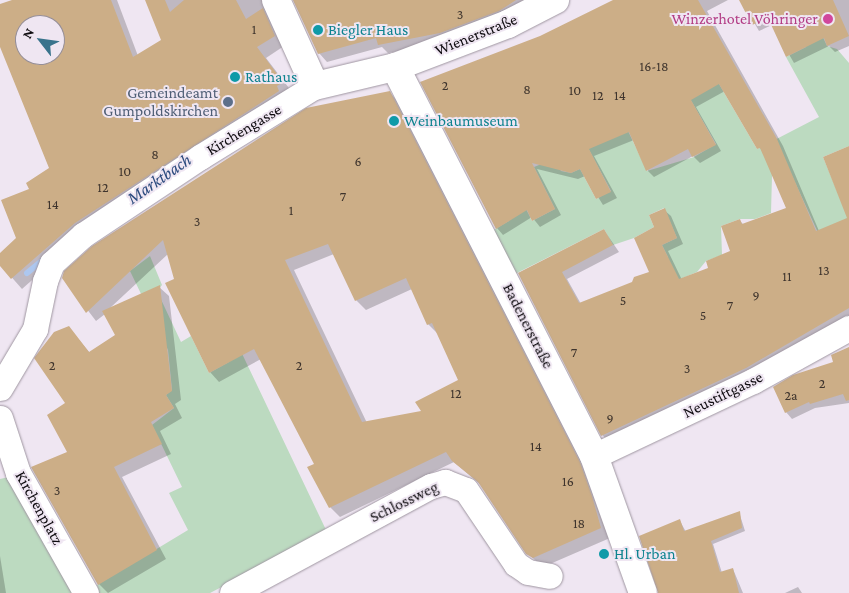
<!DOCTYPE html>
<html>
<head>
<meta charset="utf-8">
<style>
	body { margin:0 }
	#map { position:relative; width:849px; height:593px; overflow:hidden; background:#efe6f2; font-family:"Crimson Pro",serif }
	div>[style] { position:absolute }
	.green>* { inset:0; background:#bcdac0 }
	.shadow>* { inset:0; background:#0003 }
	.stream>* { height:6px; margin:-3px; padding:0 3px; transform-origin:3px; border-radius:3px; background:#adc7ef }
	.building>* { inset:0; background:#ccae87 }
	.roads { filter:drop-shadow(0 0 1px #9f96a1) drop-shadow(0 0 1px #9f96a1) }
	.street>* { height:25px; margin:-12.5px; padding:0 12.5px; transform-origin:12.5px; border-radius:12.5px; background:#fff }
	.secondary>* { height:28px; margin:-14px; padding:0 14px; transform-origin:14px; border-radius:14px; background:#fff }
	.dots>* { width:14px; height:14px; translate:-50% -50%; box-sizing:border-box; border:2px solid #efe6f2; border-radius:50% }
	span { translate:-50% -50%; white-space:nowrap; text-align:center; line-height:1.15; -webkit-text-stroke:4px #efe6f2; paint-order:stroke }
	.number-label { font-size:14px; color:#3e342d }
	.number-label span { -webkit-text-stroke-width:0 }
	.hotel-label { font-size:16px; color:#b23c85 }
	.right { translate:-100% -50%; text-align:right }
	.culture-label { font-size:16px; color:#0d838f }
	.left { translate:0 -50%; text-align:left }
	.street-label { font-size:16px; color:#0e0b0f }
	.service-label { font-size:16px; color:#4e5e75 }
	.water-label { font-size:18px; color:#2c4b7e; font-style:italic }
	.north { position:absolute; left:15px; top:15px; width:50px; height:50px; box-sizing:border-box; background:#efe6f2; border:1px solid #958e97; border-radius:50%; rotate:300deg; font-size:14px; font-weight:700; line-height:20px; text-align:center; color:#0e0b0f }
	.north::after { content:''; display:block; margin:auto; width:18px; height:22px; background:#39738c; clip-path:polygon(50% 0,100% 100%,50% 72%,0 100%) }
</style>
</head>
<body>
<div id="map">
	<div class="green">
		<i style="clip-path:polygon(807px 3px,827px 46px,837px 49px,849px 63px,849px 146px,823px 157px,848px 218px,836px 272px,788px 167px,772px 176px,771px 213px,755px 219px,740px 219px,721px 226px,722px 255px,706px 261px,697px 272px,678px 280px,660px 269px,668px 257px,662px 245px,677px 238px,664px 208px,649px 215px,654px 227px,634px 238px,613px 245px,604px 229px,513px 275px,490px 232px,509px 221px,494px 145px,532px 221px,555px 209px,534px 167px,554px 159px,561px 171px,571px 173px,580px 169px,596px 199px,611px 191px,588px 148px,628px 131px,647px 171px,694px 157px,716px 144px,681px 83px,719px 84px,757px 149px,819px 117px,786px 57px,806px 47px,787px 11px)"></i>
		<i style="clip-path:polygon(185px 234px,327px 532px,210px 593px,99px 593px,97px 585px,188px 530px,169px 493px,182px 487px,152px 425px,174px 408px,166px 395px,172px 390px,168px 350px,130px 271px,150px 256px,162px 285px,157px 291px,181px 342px,191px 336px,209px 373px,229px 362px)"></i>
		<i style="clip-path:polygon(13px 476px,77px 593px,0 593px,0 479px)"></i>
	</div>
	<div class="shadow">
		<i style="clip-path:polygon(evenodd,16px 0,117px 0,138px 56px,163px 41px,146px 0,271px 0,284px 46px,266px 58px,292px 92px,85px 233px,22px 289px,0 264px,0 254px,18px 238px,31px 189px,50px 169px,0 44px,0 5px,16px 0,25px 25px,55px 25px,55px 55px,25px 55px,25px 25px)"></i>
		<i style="clip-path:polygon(293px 0,543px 0,449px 41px,388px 53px,382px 47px,327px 62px,319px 53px)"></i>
		<i style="clip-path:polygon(618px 0,728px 0,707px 11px,783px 146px,819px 231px,849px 219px,849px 148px,849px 318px,609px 441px,602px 435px,519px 273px,604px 230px,619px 252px,567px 279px,581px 304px,632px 283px,651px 273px,656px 227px,664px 210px,671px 216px,683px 244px,668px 251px,682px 280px,710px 269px,732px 252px,739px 220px,744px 225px,787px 209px,764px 154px,725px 91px,696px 107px,721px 151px,700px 163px,693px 156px,654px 177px,647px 170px,634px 140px,594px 156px,617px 198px,603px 205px,585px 176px,578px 179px,537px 169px,561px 215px,540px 227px,532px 217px,503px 235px,497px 228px,541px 38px)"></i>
		<i style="clip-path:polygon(741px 0,849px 0,849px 46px,835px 52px,829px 46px,794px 63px,772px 25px,759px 31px)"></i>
		<i style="clip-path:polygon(evenodd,389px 92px,399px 102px,589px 473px,610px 538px,543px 567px,527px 553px,482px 486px,454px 462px,340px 517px,330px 507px,316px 464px,261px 359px,219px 382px,210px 372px,168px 254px,110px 308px,159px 287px,169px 296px,181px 400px,175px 404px,182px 418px,160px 431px,171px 454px,122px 477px,166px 559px,108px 593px,99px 584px,68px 453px,68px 327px,90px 353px,116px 335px,105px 314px,96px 321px,63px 278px,389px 92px,334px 254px,356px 300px,366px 310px,412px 289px,428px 324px,438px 334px,459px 381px,423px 412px,367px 423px,294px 270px,334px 254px)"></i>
		<i style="clip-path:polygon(849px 349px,849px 403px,815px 408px,792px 419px,786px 412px)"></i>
		<i style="clip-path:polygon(739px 512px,745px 531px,713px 544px,722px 573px,733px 569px,743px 593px,658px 593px,680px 521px,686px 532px)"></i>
		<i style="clip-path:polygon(0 556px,6px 593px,0 593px)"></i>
		<i style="clip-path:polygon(798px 587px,802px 593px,785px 593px)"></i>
	</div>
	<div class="stream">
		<i style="left:27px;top:273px;width:21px;rotate:-39deg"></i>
	</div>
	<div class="building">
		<i style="clip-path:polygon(evenodd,12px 0,111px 0,133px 57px,161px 40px,145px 0,165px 0,170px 12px,184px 0,236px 0,246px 19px,263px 8px,275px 36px,257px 47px,283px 82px,277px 86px,279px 91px,75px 223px,11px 279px,0 266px,0 253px,16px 238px,1px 200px,29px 189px,26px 183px,49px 168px,0 47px,0 4px,12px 0,25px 25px,55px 25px,55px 55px,25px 55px,25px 25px)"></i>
		<i style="clip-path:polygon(293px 0,516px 0,499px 11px,440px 33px,378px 45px,376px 38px,318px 54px)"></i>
		<i style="clip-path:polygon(613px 0,698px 0,777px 139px,816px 231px,847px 218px,823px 157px,849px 146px,849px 308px,746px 368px,601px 436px,518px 273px,604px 229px,613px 245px,562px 272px,579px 303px,632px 282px,634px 277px,649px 272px,634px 238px,654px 227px,649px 215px,665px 208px,677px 238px,662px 245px,679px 279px,708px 268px,706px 261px,730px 251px,721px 226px,740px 219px,742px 224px,786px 208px,760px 148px,757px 149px,719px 84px,691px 100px,716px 145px,692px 157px,688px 149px,646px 171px,629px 132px,589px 149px,611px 192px,596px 199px,580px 169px,571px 173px,532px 163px,555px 209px,532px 221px,527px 210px,496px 229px,420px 82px,540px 36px)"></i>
		<i style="clip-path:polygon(739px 0,833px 0,849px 36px,827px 46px,824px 38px,786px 57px,768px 18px,752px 25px)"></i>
		<i style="clip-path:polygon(evenodd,390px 91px,580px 462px,592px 496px,601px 528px,533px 558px,526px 554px,478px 482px,452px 461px,446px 452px,329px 508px,307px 467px,314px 464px,254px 349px,209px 373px,165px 283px,174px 279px,163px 240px,86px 313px,62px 278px,64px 271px,92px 246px,306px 108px,390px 91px,328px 244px,355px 301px,406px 278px,427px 325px,432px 323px,458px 380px,415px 402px,421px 411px,362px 422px,285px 260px,328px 244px)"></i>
		<i style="clip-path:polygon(160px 285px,172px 391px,166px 395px,174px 408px,151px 422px,162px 444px,114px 467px,157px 550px,98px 585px,31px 467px,67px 452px,47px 415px,65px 403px,34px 358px,54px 332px,69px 326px,89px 352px,115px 335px,102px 311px)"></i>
		<i style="clip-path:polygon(849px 347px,849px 400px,846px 401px,843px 394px,810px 404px,809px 402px,785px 413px,773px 387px,793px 375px,833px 362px,831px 355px)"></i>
		<i style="clip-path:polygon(740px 511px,742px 528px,711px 541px,720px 572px,733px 568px,739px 593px,658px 593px,639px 536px,680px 519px,684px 531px)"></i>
	</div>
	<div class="roads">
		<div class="street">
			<i style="left:0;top:388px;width:69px;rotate:-59.3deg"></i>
			<i style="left:35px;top:329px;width:49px;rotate:-78.2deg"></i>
			<i style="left:45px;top:281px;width:19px;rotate:-69deg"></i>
			<i style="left:52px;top:263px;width:42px;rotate:-42.1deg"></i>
			<i style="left:83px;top:235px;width:141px;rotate:-33.7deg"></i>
			<i style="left:200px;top:157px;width:135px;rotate:-31.7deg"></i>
			<i style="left:0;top:418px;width:58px;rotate:71.9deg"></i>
			<i style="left:18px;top:473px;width:138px;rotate:60.5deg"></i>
			<i style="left:594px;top:456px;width:176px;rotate:-25.3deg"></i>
			<i style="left:753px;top:381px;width:110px;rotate:-28.9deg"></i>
			<i style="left:232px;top:593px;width:226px;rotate:-28.3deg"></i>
			<i style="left:431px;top:486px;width:15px;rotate:-16deg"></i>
			<i style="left:445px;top:482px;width:22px;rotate:21deg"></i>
			<i style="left:466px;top:490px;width:89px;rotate:56deg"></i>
			<i style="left:516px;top:564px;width:14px;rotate:34deg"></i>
			<i style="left:528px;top:572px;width:22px;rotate:10deg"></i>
		</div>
		<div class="secondary">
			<i style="left:276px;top:0;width:94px;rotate:65.6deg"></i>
			<i style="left:315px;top:86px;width:82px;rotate:-13.4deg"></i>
			<i style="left:395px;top:67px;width:121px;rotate:-20.8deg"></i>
			<i style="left:508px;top:24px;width:53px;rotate:-27.1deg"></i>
			<i style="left:395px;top:67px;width:437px;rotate:62.9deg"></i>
			<i style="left:594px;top:456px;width:145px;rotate:70.3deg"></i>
		</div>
	</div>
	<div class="dots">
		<i style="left:828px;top:19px;background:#d1479c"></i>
		<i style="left:318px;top:30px;background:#0f9aa8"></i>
		<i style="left:235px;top:77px;background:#0f9aa8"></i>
		<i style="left:228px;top:102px;background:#5c6f8a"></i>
		<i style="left:394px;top:121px;background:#0f9aa8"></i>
		<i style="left:604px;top:554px;background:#0f9aa8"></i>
	</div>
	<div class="number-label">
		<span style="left:460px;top:14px">3</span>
		<span style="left:254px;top:29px">1</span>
		<span style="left:654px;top:66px">16-18</span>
		<span style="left:445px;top:85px">2</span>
		<span style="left:527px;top:89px">8</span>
		<span style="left:575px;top:90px">10</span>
		<span style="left:598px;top:95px">12</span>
		<span style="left:620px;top:95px">14</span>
		<span style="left:155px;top:154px">8</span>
		<span style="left:358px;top:161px">6</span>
		<span style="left:125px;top:171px">10</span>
		<span style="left:103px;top:187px">12</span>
		<span style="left:343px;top:196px">7</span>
		<span style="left:53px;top:204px">14</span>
		<span style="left:291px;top:210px">1</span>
		<span style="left:197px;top:221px">3</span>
		<span style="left:824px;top:270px">13</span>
		<span style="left:787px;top:276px">11</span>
		<span style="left:756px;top:295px">9</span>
		<span style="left:623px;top:300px">5</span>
		<span style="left:730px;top:305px">7</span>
		<span style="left:703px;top:315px">5</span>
		<span style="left:574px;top:352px">7</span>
		<span style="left:52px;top:365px">2</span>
		<span style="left:299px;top:365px">2</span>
		<span style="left:687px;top:368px">3</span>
		<span style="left:822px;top:383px">2</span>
		<span style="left:456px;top:393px">12</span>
		<span style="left:791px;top:395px">2a</span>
		<span style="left:610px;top:418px">9</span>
		<span style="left:536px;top:446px">14</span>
		<span style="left:568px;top:481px">16</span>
		<span style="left:57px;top:490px">3</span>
		<span style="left:579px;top:523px">18</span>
	</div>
	<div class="hotel-label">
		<span class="right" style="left:818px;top:19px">Winzerhotel Vöhringer</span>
	</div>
	<div class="culture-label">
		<span class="left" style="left:328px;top:30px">Biegler Haus</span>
		<span class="left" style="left:245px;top:77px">Rathaus</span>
		<span class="left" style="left:404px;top:121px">Weinbaumuseum</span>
		<span class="left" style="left:614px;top:554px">Hl. Urban</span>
	</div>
	<div class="street-label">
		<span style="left:476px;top:35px;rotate:-22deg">Wienerstraße</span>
		<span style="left:244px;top:130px;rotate:-31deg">Kirchengasse</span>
		<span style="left:528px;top:326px;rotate:63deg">Badenerstraße</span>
		<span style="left:723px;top:395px;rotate:-26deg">Neustiftgasse</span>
		<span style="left:404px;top:502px;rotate:-26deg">Schlossweg</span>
		<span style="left:39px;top:508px;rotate:61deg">Kirchenplatz</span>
	</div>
	<div class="service-label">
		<span class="right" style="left:218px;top:102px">Gemeindeamt<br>Gumpoldskirchen</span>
	</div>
	<div class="water-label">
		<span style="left:159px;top:179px;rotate:-35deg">Marktbach</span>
	</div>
	<div class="north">N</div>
</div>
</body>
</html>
